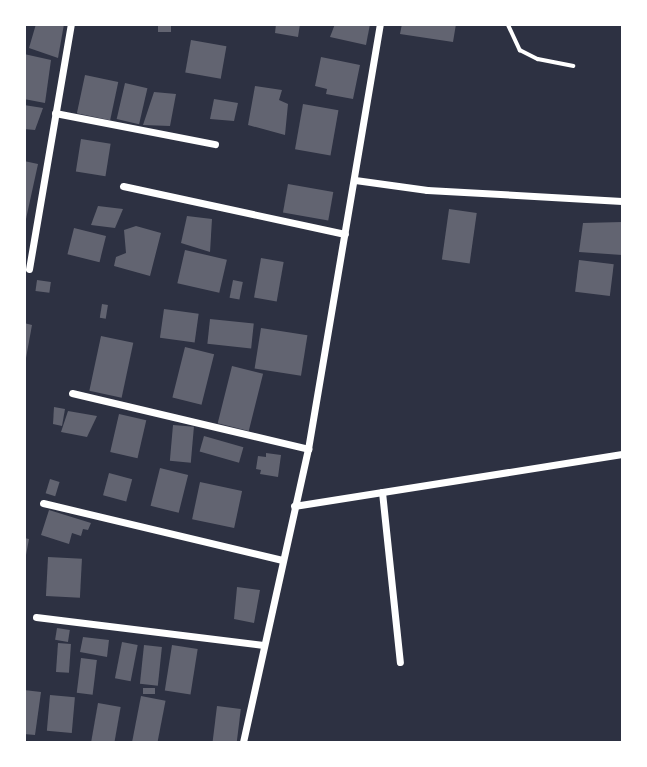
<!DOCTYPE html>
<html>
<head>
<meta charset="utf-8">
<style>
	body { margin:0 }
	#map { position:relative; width:647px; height:767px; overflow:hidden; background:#2d3142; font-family:"Varela Round",sans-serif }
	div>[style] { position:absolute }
	.building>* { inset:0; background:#626471; transform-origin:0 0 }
	.service>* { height:3.5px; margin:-1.75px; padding:0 1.75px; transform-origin:1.75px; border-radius:1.75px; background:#fff }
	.minor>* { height:7px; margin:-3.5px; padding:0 3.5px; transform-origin:3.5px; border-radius:3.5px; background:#fff }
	span { translate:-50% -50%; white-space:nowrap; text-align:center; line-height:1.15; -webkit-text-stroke:6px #fff; paint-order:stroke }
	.frame { position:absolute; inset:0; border:26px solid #fff; pointer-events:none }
</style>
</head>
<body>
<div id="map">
	<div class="building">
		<i style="clip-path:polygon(36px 24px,64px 24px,58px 58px,29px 48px)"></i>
		<i style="left:158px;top:24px;width:13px;height:8px"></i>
		<i style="clip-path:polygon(276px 24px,300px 24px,298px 37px,275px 33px)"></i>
		<i style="clip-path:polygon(335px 24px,370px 24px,366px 45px,330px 37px)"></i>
		<i style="clip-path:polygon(402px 24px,456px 24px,453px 42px,400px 34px)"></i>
		<i style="left:191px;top:40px;width:36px;height:33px;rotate:10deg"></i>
		<i style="clip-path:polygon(24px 54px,51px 60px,45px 103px,24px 99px)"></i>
		<i style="clip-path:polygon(321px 57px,360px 65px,353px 99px,326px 94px,327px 89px,315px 86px)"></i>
		<i style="left:85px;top:75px;width:34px;height:39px;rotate:12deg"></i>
		<i style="left:125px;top:83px;width:23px;height:37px;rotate:13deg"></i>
		<i style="clip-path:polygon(255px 86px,282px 90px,279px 100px,288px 104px,285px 135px,248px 125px)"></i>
		<i style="clip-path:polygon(154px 92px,176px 94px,170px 126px,143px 125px)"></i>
		<i style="clip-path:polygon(214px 99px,238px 103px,234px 121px,210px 119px)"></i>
		<i style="left:303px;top:104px;width:36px;height:46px;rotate:10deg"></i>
		<i style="clip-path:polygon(24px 105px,43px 108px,35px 130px,24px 129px)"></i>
		<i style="left:81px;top:139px;width:30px;height:33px;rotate:9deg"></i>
		<i style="clip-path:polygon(24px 161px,38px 164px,26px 219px,24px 219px)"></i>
		<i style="left:288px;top:184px;width:46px;height:29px;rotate:10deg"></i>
		<i style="clip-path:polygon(98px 206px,123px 209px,115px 228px,91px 225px)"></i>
		<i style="left:449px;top:209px;width:28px;height:51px;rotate:8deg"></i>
		<i style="clip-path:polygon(187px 216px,212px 219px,210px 252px,181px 243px)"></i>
		<i style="clip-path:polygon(622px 222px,622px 255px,579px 252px,583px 223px)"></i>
		<i style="clip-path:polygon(136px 226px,161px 233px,150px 276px,114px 266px,116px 257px,126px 253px,124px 230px)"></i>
		<i style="left:74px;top:228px;width:33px;height:27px;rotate:14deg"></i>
		<i style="left:185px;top:250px;width:43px;height:34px;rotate:13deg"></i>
		<i style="left:261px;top:258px;width:23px;height:40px;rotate:10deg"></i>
		<i style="left:579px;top:260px;width:35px;height:32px;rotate:7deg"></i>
		<i style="left:37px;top:280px;width:14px;height:11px;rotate:8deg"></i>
		<i style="left:233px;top:280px;width:10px;height:18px;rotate:11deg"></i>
		<i style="left:102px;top:304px;width:6px;height:14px;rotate:9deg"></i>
		<i style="left:164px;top:309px;width:35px;height:29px;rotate:8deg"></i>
		<i style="left:210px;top:319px;width:44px;height:25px;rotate:6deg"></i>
		<i style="clip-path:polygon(24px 323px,32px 325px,26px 358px,24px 357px)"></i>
		<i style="left:261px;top:328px;width:47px;height:41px;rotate:9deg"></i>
		<i style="left:101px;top:336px;width:33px;height:56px;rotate:12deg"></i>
		<i style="left:185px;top:347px;width:30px;height:52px;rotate:14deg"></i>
		<i style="left:232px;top:366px;width:32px;height:59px;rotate:14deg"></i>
		<i style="clip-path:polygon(54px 407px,65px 409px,62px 426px,53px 424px)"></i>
		<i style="clip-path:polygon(68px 411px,97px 416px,87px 437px,61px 432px)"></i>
		<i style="left:119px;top:414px;width:28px;height:39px;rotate:13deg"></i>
		<i style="left:173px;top:425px;width:21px;height:36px;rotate:5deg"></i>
		<i style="left:204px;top:436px;width:41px;height:16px;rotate:16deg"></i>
		<i style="clip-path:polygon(266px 453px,281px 455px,278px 477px,260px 474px,261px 470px,256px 469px,258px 456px,266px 457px)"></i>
		<i style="left:160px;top:468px;width:29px;height:39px;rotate:14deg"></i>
		<i style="left:109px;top:473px;width:24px;height:23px;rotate:15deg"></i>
		<i style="left:50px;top:479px;width:10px;height:15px;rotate:17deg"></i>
		<i style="left:200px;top:482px;width:43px;height:38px;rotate:12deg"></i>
		<i style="clip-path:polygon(49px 510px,91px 523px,88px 530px,83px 529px,81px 536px,72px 533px,69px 544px,41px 535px)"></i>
		<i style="clip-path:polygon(24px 538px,29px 539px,26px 555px,24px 555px)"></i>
		<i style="left:48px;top:557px;width:34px;height:39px;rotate:3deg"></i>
		<i style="clip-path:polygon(237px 587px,260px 590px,254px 623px,234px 619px)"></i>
		<i style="left:57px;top:628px;width:13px;height:12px;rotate:9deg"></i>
		<i style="clip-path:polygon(83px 637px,109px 640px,107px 657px,80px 652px)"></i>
		<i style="left:122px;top:642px;width:16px;height:37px;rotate:11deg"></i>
		<i style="left:58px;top:643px;width:13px;height:29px;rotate:4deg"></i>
		<i style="left:144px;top:645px;width:18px;height:39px;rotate:6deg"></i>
		<i style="left:172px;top:645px;width:26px;height:46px;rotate:9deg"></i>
		<i style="left:81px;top:658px;width:16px;height:35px;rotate:7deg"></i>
		<i style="left:143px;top:688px;width:12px;height:6px"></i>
		<i style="clip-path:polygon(24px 690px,41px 692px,35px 735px,24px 734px)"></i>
		<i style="left:50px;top:695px;width:25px;height:36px;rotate:5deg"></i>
		<i style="left:141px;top:696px;width:25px;height:47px;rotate:11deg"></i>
		<i style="left:98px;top:703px;width:23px;height:39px;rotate:10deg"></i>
		<i style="left:217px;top:706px;width:24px;height:36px;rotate:7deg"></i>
	</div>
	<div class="service">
		<i style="left:508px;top:24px;width:29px;rotate:65deg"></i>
		<i style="left:520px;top:50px;width:20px;rotate:27deg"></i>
		<i style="left:538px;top:59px;width:36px;rotate:11deg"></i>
	</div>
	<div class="minor">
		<i style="left:55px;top:113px;width:163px;rotate:11deg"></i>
		<i style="left:355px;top:180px;width:73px;rotate:7.9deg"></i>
		<i style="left:427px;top:190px;width:195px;rotate:3.2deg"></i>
		<i style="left:123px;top:186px;width:227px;rotate:12.2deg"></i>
		<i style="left:29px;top:269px;width:249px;rotate:-80.3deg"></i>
		<i style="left:72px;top:393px;width:243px;rotate:13.3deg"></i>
		<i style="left:382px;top:492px;width:171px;rotate:84deg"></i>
		<i style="left:43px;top:503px;width:246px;rotate:13.4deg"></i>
		<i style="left:294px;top:506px;width:332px;rotate:-9deg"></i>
		<i style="left:36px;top:617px;width:229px;rotate:7deg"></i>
		<i style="left:243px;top:742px;width:300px;rotate:-77.5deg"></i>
		<i style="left:308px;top:449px;width:431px;rotate:-80.4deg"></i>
	</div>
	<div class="frame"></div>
</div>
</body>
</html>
